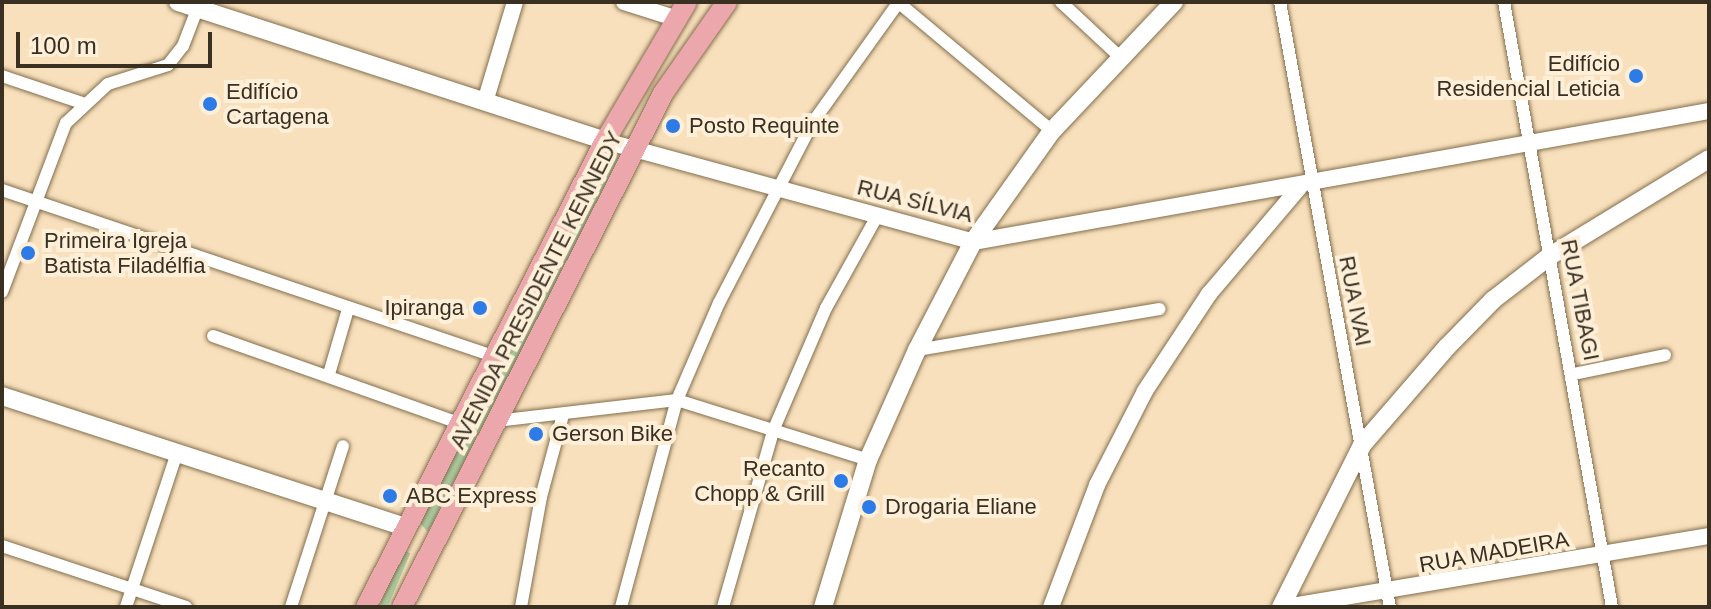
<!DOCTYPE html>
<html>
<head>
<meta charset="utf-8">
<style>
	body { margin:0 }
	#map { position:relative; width:1711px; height:609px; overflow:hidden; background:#f8e0bc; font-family:Helvetica,sans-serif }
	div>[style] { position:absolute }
	.green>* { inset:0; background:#aacb9f; transform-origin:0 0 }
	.roads { filter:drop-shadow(0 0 2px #836e4d) drop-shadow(0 0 2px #836e4d) }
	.minor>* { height:12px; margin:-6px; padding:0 6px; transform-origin:6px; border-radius:6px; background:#fff }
	.tertiary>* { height:16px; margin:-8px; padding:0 8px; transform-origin:8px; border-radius:8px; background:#fff }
	.secondary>* { height:18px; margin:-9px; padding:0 9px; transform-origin:9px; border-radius:9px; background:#fff }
	.primary>* { height:20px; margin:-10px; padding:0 10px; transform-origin:10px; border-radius:10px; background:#eba7ac }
	.dots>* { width:22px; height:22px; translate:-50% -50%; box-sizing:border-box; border:4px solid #feefd9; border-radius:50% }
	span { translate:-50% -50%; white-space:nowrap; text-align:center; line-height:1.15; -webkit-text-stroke:8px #feefd9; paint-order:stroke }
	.poi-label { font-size:22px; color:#393022 }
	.right { translate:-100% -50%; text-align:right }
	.left { translate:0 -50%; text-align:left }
	.street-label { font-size:22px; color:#393022 }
	.frame { position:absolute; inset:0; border:4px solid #393022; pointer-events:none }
	.scale { position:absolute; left:16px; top:32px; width:196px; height:36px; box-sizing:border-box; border:4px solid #393022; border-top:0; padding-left:10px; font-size:24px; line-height:28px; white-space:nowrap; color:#393022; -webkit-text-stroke:6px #feefd9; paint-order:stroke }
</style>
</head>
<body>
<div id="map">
	<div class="green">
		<i style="clip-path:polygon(616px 154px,621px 160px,428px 532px,419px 522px,609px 155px)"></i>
		<i style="left:403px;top:550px;width:8px;height:63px;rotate:23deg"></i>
	</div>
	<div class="roads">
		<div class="minor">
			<i style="left:1061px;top:2px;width:79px;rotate:43deg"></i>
			<i style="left:1280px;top:2px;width:615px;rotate:79.7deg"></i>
			<i style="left:1504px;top:2px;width:615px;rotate:79.88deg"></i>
			<i style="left:899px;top:3px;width:199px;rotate:39.9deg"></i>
			<i style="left:2px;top:76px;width:84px;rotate:18.6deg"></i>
			<i style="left:2px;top:190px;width:518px;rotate:18.68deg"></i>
			<i style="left:2px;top:292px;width:181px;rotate:-69.3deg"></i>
			<i style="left:66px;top:123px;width:57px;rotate:-42.9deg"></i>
			<i style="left:108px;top:84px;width:63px;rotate:-17.6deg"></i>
			<i style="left:168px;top:65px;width:24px;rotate:-52deg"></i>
			<i style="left:183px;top:46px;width:42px;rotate:-69deg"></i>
			<i style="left:213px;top:336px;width:261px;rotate:19.5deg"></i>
			<i style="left:917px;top:350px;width:246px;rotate:-9.6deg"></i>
			<i style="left:329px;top:374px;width:68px;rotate:-73.7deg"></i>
			<i style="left:1574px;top:374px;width:93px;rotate:-11.8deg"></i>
			<i style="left:496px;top:421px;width:182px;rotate:-6.6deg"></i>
			<i style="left:677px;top:400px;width:200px;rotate:17.4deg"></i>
			<i style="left:2px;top:546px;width:194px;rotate:18.3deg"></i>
			<i style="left:126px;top:607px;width:162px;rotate:-71.7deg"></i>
			<i style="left:291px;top:607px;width:169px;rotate:-72.1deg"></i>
			<i style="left:521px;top:607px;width:112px;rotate:-79.7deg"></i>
			<i style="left:541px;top:497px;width:85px;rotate:-75deg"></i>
			<i style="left:621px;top:607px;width:214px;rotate:-74.9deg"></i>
			<i style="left:677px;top:400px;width:106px;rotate:-66.6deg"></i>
			<i style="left:719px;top:303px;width:204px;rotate:-62.6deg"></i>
			<i style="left:813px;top:122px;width:148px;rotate:-54.4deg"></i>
			<i style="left:723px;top:607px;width:183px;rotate:-74.1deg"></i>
			<i style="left:773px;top:431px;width:134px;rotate:-66.7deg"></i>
			<i style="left:826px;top:308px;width:103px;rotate:-60.9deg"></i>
		</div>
		<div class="tertiary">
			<i style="left:624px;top:2px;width:52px;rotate:17.7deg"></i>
			<i style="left:485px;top:102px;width:104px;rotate:-73.3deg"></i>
			<i style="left:605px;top:141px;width:382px;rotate:15.3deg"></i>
			<i style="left:973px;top:242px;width:748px;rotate:-10.09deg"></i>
			<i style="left:1051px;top:607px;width:130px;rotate:-69.3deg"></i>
			<i style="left:1097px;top:485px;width:106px;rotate:-62.9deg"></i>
			<i style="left:1145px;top:391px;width:116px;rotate:-56.6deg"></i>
			<i style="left:1209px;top:294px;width:139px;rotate:-49.7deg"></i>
			<i style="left:1285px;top:607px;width:430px;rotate:-9.5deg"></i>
		</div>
		<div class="secondary">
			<i style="left:178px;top:2px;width:449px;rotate:18deg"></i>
			<i style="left:2px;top:396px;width:425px;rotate:18deg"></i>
			<i style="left:823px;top:607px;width:154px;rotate:-73deg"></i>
			<i style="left:868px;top:460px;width:120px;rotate:-66deg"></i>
			<i style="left:917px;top:350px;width:122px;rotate:-62.6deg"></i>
			<i style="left:973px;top:242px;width:136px;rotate:-54.6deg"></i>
			<i style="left:1052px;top:131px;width:178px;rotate:-46.6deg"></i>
			<i style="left:1281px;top:607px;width:181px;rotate:-63.4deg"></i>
			<i style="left:1362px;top:445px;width:130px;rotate:-49.1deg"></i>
			<i style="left:1447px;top:347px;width:66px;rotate:-45.6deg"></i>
			<i style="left:1493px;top:300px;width:72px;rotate:-37.7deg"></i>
			<i style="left:1550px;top:256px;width:186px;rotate:-31.4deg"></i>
		</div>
		<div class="primary">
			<i style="left:366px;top:607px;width:524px;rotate:-62.85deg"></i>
			<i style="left:605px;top:141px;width:161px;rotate:-59.5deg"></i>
			<i style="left:402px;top:607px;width:578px;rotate:-63.04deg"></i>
			<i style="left:664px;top:92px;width:110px;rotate:-55deg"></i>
		</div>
	</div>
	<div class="dots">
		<i style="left:1636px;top:76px;background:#2d7be7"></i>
		<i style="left:210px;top:104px;background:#2d7be7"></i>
		<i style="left:673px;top:126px;background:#2d7be7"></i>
		<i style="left:28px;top:253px;background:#2d7be7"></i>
		<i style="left:480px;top:308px;background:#2d7be7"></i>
		<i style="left:536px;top:434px;background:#2d7be7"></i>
		<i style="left:841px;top:481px;background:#2d7be7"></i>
		<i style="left:390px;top:496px;background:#2d7be7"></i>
		<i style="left:869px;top:507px;background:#2d7be7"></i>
	</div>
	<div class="poi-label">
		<span class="right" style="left:1620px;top:76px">Edifício<br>Residencial Leticia</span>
		<span class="left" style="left:226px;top:104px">Edifício<br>Cartagena</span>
		<span class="left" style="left:689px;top:126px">Posto Requinte</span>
		<span class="left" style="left:44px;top:253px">Primeira Igreja<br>Batista Filadélfia</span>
		<span class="right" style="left:464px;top:308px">Ipiranga</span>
		<span class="left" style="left:552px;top:434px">Gerson Bike</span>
		<span class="right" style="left:825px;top:481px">Recanto<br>Chopp &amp; Grill</span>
		<span class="left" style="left:406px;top:496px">ABC Express</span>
		<span class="left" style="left:885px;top:507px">Drogaria Eliane</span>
	</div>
	<div class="street-label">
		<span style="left:915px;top:201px;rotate:14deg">RUA SÍLVIA</span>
		<span style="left:536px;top:290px;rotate:-63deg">AVENIDA PRESIDENTE KENNEDY</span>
		<span style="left:1580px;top:300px;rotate:79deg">RUA TIBAGI</span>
		<span style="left:1355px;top:301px;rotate:79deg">RUA IVAI</span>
		<span style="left:1494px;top:552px;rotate:-10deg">RUA MADEIRA</span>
	</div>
	<div class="frame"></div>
	<div class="scale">100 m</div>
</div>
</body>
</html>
